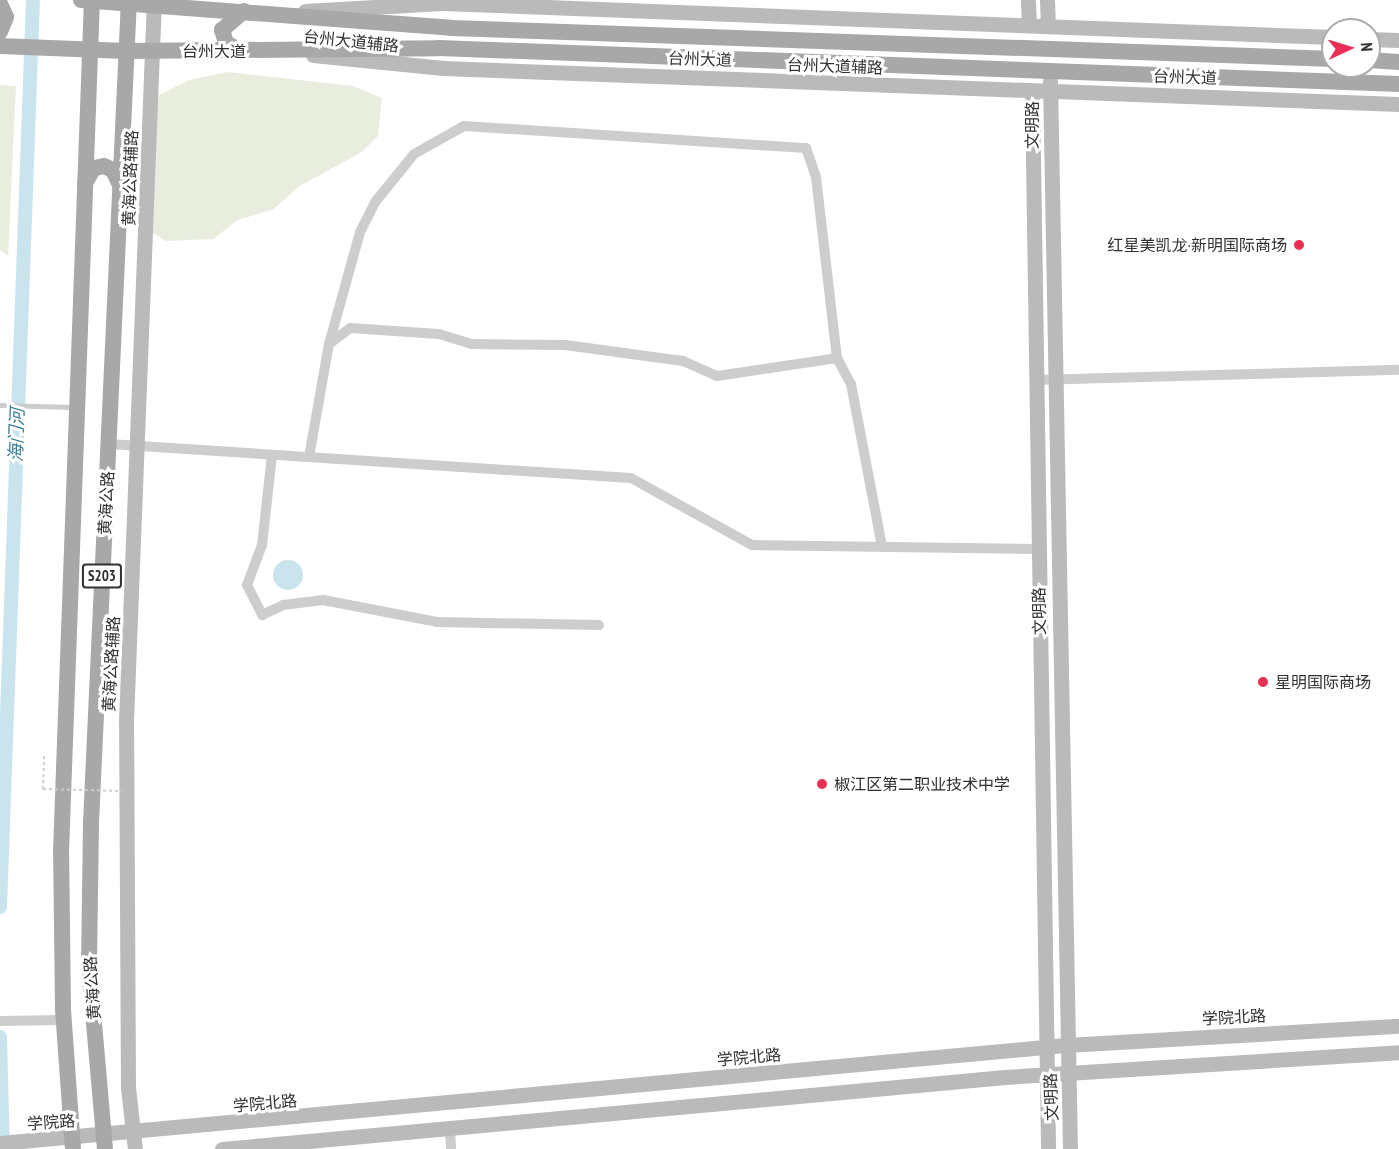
<!DOCTYPE html>
<html>
<head>
<meta charset="utf-8">
<style>
	body { margin:0 }
	#map { position:relative; width:1399px; height:1149px; overflow:hidden; background:#fff; font-family:"PT Sans Narrow","Noto Sans SC",sans-serif }
	div>[style] { position:absolute }
	.green>* { inset:0; background:#e8edde }
	.water>* { inset:0; background:#cae4ed }
	.round { border-radius:50% }
	.canal>* { height:14px; margin:-7px; padding:0 7px; transform-origin:7px; border-radius:7px; background:#cae4ed }
	.path>* { height:2px; margin-top:-1px; transform-origin:0; background:repeating-linear-gradient(90deg,#cdcdcd 0 3px,transparent 0 6px) }
	.service>* { height:5px; margin:-2.5px; padding:0 2.5px; transform-origin:2.5px; border-radius:2.5px; background:#cdcdcd }
	.minor>* { height:10px; margin:-5px; padding:0 5px; transform-origin:5px; border-radius:5px; background:#cdcdcd }
	.secondary>* { height:15px; margin:-7.5px; padding:0 7.5px; transform-origin:7.5px; border-radius:7.5px; background:#bababa }
	.primary>* { height:16px; margin:-8px; padding:0 8px; transform-origin:8px; border-radius:8px; background:#a8a8a8 }
	.path-bridge>* { height:2px; margin-top:-1px; transform-origin:0; background:repeating-linear-gradient(90deg,#cdcdcd 0 3px,transparent 0 6px) }
	.dots>* { width:16px; height:16px; translate:-50% -50%; box-sizing:border-box; border:3px solid #fff; border-radius:50% }
	span { translate:-50% -50%; white-space:nowrap; text-align:center; line-height:1.15; -webkit-text-stroke:6px #fff; paint-order:stroke }
	.shield-label span { padding:2px 4px; background:#fff; border:2px solid; border-radius:4px; -webkit-text-stroke-width:0 }
	.shield-label { font-size:15px; color:#303030; font-weight:700 }
	.street-label { font-size:16px; color:#303030 }
	.poi-label { font-size:16px; color:#303030 }
	.right { translate:-100% -50%; text-align:right }
	.left { translate:0 -50%; text-align:left }
	.water-label { font-size:18px; color:#3b7d95; font-style:italic }
	.north { position:absolute; left:1321px; top:18px; width:60px; height:60px; box-sizing:border-box; background:#fff; border:2px solid #acacac; border-radius:50%; rotate:86deg; font-size:16px; font-weight:700; line-height:24px; text-align:center; color:#303030 }
	.north::after { content:''; display:block; margin:auto; width:21px; height:27px; background:#e93054; clip-path:polygon(50% 0,100% 100%,50% 72%,0 100%) }
</style>
</head>
<body>
<div id="map">
	<div class="green">
		<i style="clip-path:polygon(228px 72px,353px 86px,382px 98px,378px 136px,362px 152px,298px 187px,274px 209px,238px 220px,213px 239px,166px 241px,149px 231px,152px 120px,159px 95px,189px 80px)"></i>
		<i style="clip-path:polygon(0 85px,16px 86px,8px 256px,0 250px)"></i>
	</div>
	<div class="water">
		<i class="round" style="left:273px;top:560px;width:30px;height:30px"></i>
	</div>
	<div class="canal">
		<i style="left:0;top:907px;width:908px;rotate:-87.92deg"></i>
		<i style="left:0;top:1037px;width:112px;rotate:88.5deg"></i>
	</div>
	<div class="path">
		<i style="left:43px;top:789px;width:33px;rotate:-88deg"></i>
	</div>
	<div class="service">
		<i style="left:0;top:405px;width:73px;rotate:1.6deg"></i>
	</div>
	<div class="minor">
		<i style="left:329px;top:344px;width:116px;rotate:-74.5deg"></i>
		<i style="left:360px;top:232px;width:35px;rotate:-63deg"></i>
		<i style="left:376px;top:201px;width:60px;rotate:-51deg"></i>
		<i style="left:414px;top:154px;width:57px;rotate:-29.2deg"></i>
		<i style="left:464px;top:126px;width:343px;rotate:3.7deg"></i>
		<i style="left:806px;top:148px;width:31px;rotate:71deg"></i>
		<i style="left:816px;top:177px;width:182px;rotate:83.4deg"></i>
		<i style="left:837px;top:358px;width:30px;rotate:62deg"></i>
		<i style="left:851px;top:384px;width:166px;rotate:79.2deg"></i>
		<i style="left:1035px;top:380px;width:364px;rotate:-1.6deg"></i>
		<i style="left:109px;top:444px;width:523px;rotate:3.73deg"></i>
		<i style="left:631px;top:478px;width:138px;rotate:29deg"></i>
		<i style="left:752px;top:545px;width:285px;rotate:0.8deg"></i>
		<i style="left:272px;top:455px;width:91px;rotate:96.3deg"></i>
		<i style="left:262px;top:545px;width:43px;rotate:110.6deg"></i>
		<i style="left:247px;top:585px;width:34px;rotate:63deg"></i>
		<i style="left:262px;top:615px;width:23px;rotate:-25deg"></i>
		<i style="left:283px;top:605px;width:40px;rotate:-7.1deg"></i>
		<i style="left:323px;top:600px;width:116px;rotate:10.9deg"></i>
		<i style="left:437px;top:622px;width:162px;rotate:1.1deg"></i>
		<i style="left:309px;top:457px;width:115px;rotate:-80deg"></i>
		<i style="left:329px;top:344px;width:26px;rotate:-37deg"></i>
		<i style="left:350px;top:328px;width:89px;rotate:3.9deg"></i>
		<i style="left:439px;top:334px;width:34px;rotate:17deg"></i>
		<i style="left:472px;top:344px;width:93px;rotate:0.6deg"></i>
		<i style="left:565px;top:345px;width:119px;rotate:7.7deg"></i>
		<i style="left:683px;top:361px;width:37px;rotate:24deg"></i>
		<i style="left:717px;top:376px;width:121px;rotate:-8.5deg"></i>
		<i style="left:0;top:1021px;width:64px;rotate:-0.9deg"></i>
		<i style="left:450px;top:1128px;width:21px;rotate:87deg"></i>
	</div>
	<div class="secondary">
		<i style="left:1028px;top:0;width:25px;rotate:88deg"></i>
		<i style="left:1047px;top:0;width:26px;rotate:88deg"></i>
		<i style="left:305px;top:11px;width:137px;rotate:-3.3deg"></i>
		<i style="left:442px;top:3px;width:892px;rotate:2.19deg"></i>
		<i style="left:1369px;top:39px;width:30px;rotate:2deg"></i>
		<i style="left:313px;top:55px;width:131px;rotate:5.7deg"></i>
		<i style="left:443px;top:68px;width:957px;rotate:2.16deg"></i>
		<i style="left:1050px;top:81px;width:1068px;rotate:88.93deg"></i>
		<i style="left:1032px;top:91px;width:1058px;rotate:89.13deg"></i>
		<i style="left:0;top:1143px;width:1070px;rotate:-5.25deg"></i>
		<i style="left:1066px;top:1045px;width:334px;rotate:-3.3deg"></i>
		<i style="left:135px;top:1149px;width:61px;rotate:-96.5deg"></i>
		<i style="left:128px;top:1088px;width:367px;rotate:-90.3deg"></i>
		<i style="left:126px;top:721px;width:722px;rotate:-87.78deg"></i>
		<i style="left:222px;top:1149px;width:786px;rotate:-5.25deg"></i>
		<i style="left:1005px;top:1077px;width:395px;rotate:-3.6deg"></i>
	</div>
	<div class="primary">
		<i style="left:81px;top:0;width:371px;rotate:4.3deg"></i>
		<i style="left:451px;top:28px;width:883px;rotate:2.01deg"></i>
		<i style="left:0;top:4px;width:14px;rotate:65deg"></i>
		<i style="left:6px;top:17px;width:16px;rotate:112deg"></i>
		<i style="left:0;top:46px;width:126px;rotate:2.3deg"></i>
		<i style="left:126px;top:51px;width:313px;rotate:-0.5deg"></i>
		<i style="left:439px;top:48px;width:961px;rotate:2.15deg"></i>
		<i style="left:240px;top:51px;width:16px;rotate:-150deg"></i>
		<i style="left:226px;top:43px;width:14px;rotate:-107deg"></i>
		<i style="left:222px;top:30px;width:29px;rotate:-41deg"></i>
		<i style="left:1369px;top:60px;width:30px;rotate:4deg"></i>
		<i style="left:85px;top:183px;width:17px;rotate:-59deg"></i>
		<i style="left:94px;top:168px;width:10px;rotate:-11deg"></i>
		<i style="left:104px;top:166px;width:10px;rotate:24deg"></i>
		<i style="left:113px;top:170px;width:17px;rotate:65deg"></i>
		<i style="left:73px;top:1149px;width:141px;rotate:-94.1deg"></i>
		<i style="left:63px;top:1008px;width:156px;rotate:-90.7deg"></i>
		<i style="left:61px;top:852px;width:853px;rotate:-87.92deg"></i>
		<i style="left:105px;top:1149px;width:184px;rotate:-95deg"></i>
		<i style="left:89px;top:966px;width:143px;rotate:-89.2deg"></i>
		<i style="left:91px;top:823px;width:824px;rotate:-87.36deg"></i>
	</div>
	<div class="path-bridge">
		<i style="left:43px;top:789px;width:79px;rotate:1.5deg"></i>
	</div>
	<div class="dots">
		<i style="left:1299px;top:245px;background:#e93054"></i>
		<i style="left:1263px;top:682px;background:#e93054"></i>
		<i style="left:822px;top:784px;background:#e93054"></i>
	</div>
	<div class="shield-label">
		<span style="left:102px;top:576px">S203</span>
	</div>
	<div class="street-label">
		<span style="left:351px;top:41px;rotate:6deg">台州大道辅路</span>
		<span style="left:214px;top:51px">台州大道</span>
		<span style="left:700px;top:59px;rotate:2deg">台州大道</span>
		<span style="left:835px;top:66px;rotate:2deg">台州大道辅路</span>
		<span style="left:1185px;top:77px;rotate:2deg">台州大道</span>
		<span style="left:1032px;top:125px;rotate:-90deg">文明路</span>
		<span style="left:130px;top:178px;rotate:-88deg">黄海公路辅路</span>
		<span style="left:106px;top:503px;rotate:-87deg">黄海公路</span>
		<span style="left:1039px;top:611px;rotate:-91deg">文明路</span>
		<span style="left:111px;top:664px;rotate:-87deg">黄海公路辅路</span>
		<span style="left:92px;top:988px;rotate:-94deg">黄海公路</span>
		<span style="left:1234px;top:1017px;rotate:-3deg">学院北路</span>
		<span style="left:749px;top:1057px;rotate:-5deg">学院北路</span>
		<span style="left:1051px;top:1097px;rotate:-92deg">文明路</span>
		<span style="left:265px;top:1103px;rotate:-5deg">学院北路</span>
		<span style="left:51px;top:1122px;rotate:-4deg">学院路</span>
	</div>
	<div class="poi-label">
		<span class="right" style="left:1287px;top:245px">红星美凯龙·新明国际商场</span>
		<span class="left" style="left:1275px;top:682px">星明国际商场</span>
		<span class="left" style="left:834px;top:784px">椒江区第二职业技术中学</span>
	</div>
	<div class="water-label">
		<span style="left:17px;top:435px;rotate:-88deg">海门河</span>
	</div>
	<div class="north">N</div>
</div>
</body>
</html>
